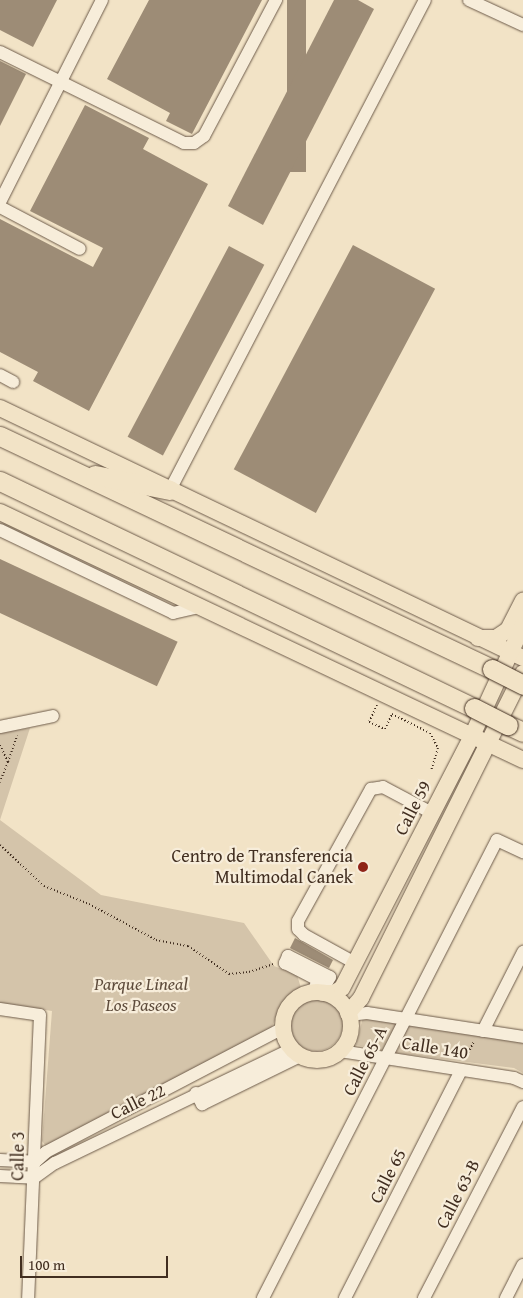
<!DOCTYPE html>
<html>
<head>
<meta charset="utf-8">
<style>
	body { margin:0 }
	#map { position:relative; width:523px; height:1298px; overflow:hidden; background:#f2e3c6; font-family:"Gentium Book Plus",serif }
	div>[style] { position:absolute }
	.green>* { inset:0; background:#d4c4aa }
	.round { border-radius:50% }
	.building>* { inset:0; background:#9d8c76; transform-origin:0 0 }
	.path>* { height:2px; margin-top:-1px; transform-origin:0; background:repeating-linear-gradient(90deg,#412e20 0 1px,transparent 0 3.5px) }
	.roads { filter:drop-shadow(0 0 1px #6d5b4a) drop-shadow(0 0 1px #6d5b4a) }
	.minor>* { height:12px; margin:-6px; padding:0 6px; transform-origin:6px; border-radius:6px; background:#f7edda }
	.major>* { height:16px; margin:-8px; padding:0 8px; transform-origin:8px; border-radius:8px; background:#f2e3c6 }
	.major>.ring { margin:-8px; padding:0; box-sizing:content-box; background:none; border:16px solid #f2e3c6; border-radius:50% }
	.highway>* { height:19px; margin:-9.5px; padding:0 9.5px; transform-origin:9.5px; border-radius:9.5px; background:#f2e3c6 }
	.bridges { filter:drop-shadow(0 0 1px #412e20) drop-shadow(0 0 1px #412e20) }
	.highway-bridge>* { height:19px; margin:-9.5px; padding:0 9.5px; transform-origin:9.5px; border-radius:9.5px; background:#f2e3c6 }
	.dots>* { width:14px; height:14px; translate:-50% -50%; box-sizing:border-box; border:2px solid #f7edda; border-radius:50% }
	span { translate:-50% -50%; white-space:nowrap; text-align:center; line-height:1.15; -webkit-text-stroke:4.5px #f7edda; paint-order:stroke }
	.street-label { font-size:18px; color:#412e20 }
	.poi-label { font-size:18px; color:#412e20 }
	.right { translate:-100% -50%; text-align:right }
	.park-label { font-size:18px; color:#5e4c3c; font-style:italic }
	.scale { position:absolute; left:20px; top:1256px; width:148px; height:22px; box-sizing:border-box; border:2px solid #412e20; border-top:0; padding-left:6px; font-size:15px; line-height:18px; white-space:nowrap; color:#412e20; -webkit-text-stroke:4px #f7edda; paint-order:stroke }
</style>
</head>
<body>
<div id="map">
	<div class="green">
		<i style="clip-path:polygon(30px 728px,0 820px,101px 895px,244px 923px,274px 966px,297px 975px,301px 988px,284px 1000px,270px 1031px,46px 1146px,42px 1141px,52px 1011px,0 1003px,0 733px)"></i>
		<i class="round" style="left:289px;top:997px;width:54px;height:54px"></i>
		<i style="clip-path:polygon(363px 1017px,400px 1023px,385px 1051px,356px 1045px)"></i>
		<i style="clip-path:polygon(409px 1024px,523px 1041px,523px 1073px,514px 1068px,396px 1053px)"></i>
	</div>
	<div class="building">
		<i style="clip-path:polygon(0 0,57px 0,33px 47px,0 30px)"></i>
		<i style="clip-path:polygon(149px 0,262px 0,192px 134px,166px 121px,170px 113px,107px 79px)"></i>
		<i style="left:287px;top:0;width:19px;height:172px"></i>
		<i style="clip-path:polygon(334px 0,358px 0,374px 9px,263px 225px,228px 206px)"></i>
		<i style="clip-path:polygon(0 61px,26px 74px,0 126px)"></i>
		<i style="clip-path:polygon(85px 105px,149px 138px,143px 149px,208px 184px,89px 411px,33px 381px,38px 372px,0 352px,0 219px,93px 267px,103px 248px,30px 211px)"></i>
		<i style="left:353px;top:245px;width:93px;height:254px;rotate:28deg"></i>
		<i style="left:229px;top:246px;width:40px;height:216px;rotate:28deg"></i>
		<i style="left:0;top:559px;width:196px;height:49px;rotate:25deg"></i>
		<i style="clip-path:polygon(295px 938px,333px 960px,329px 968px,290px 948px)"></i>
	</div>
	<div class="path">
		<i style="left:377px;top:705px;width:19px;rotate:115deg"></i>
		<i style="left:369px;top:722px;width:17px;rotate:24deg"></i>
		<i style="left:385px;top:729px;width:17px;rotate:-65deg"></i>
		<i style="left:392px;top:714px;width:42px;rotate:26.6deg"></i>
		<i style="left:430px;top:733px;width:17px;rotate:62deg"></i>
		<i style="left:438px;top:748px;width:24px;rotate:107deg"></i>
		<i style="left:0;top:745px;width:19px;rotate:65deg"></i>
		<i style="left:8px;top:762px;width:22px;rotate:112deg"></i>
		<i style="left:8px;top:762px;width:28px;rotate:-71deg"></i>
		<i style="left:0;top:845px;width:60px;rotate:43deg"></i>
		<i style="left:44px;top:886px;width:48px;rotate:21.8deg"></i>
		<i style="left:89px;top:904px;width:76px;rotate:28.2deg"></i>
		<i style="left:156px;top:940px;width:33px;rotate:11deg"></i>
		<i style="left:188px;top:946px;width:50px;rotate:34.3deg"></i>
		<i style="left:229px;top:974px;width:20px;rotate:-6deg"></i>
		<i style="left:249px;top:972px;width:26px;rotate:-18deg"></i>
		<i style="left:465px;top:1059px;width:20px;rotate:-63deg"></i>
	</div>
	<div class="roads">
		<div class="minor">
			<i style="left:469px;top:0;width:60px;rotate:24.8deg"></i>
			<i style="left:0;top:52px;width:205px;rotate:26.3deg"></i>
			<i style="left:184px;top:143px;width:10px"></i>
			<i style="left:194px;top:143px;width:12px;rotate:-35deg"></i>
			<i style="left:204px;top:136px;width:154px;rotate:-62.1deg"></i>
			<i style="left:0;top:202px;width:226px;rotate:-63.2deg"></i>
			<i style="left:0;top:207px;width:90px;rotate:27.7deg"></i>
			<i style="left:0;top:375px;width:15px;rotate:28deg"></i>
			<i style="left:170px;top:490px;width:552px;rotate:-62.51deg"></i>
			<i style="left:0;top:530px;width:192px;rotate:25.6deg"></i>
			<i style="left:173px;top:613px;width:28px;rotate:-13deg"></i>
			<i style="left:0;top:727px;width:54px;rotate:-11.7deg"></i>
			<i style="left:355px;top:963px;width:58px;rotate:-151.2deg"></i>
			<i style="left:304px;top:935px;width:8px;rotate:-135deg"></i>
			<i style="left:298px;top:929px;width:8px;rotate:-90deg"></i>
			<i style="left:298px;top:921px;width:151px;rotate:-61.1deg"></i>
			<i style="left:371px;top:789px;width:12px;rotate:-9deg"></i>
			<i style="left:383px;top:787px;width:55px;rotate:28deg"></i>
			<i style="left:313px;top:992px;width:13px;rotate:-67deg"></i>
			<i style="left:318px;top:980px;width:9px;rotate:27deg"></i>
			<i style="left:326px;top:984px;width:8px;rotate:-60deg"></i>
			<i style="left:330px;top:977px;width:47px;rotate:-153.4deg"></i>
			<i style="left:288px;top:956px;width:8px;rotate:113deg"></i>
			<i style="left:285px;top:963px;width:37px;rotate:27deg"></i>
			<i style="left:0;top:1009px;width:40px;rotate:8.5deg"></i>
			<i style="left:40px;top:1015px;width:283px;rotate:92.4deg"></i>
			<i style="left:349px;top:1015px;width:18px;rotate:-6deg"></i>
			<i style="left:367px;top:1013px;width:158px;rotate:8.7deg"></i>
			<i style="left:483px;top:1031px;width:89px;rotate:-63.1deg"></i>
			<i style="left:340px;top:1051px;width:176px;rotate:8.8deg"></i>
			<i style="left:514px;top:1078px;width:10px;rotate:24deg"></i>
			<i style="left:196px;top:1093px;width:13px;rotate:61deg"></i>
			<i style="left:202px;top:1104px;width:109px;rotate:-26.1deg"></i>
			<i style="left:0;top:1160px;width:35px;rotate:3deg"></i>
			<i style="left:35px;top:1162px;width:15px;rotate:-42deg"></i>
			<i style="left:46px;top:1152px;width:267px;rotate:-27.6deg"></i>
			<i style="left:0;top:1176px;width:34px;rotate:3deg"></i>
			<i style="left:34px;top:1178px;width:26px;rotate:-36deg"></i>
			<i style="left:55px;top:1163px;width:263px;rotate:-25.7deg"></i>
			<i style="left:263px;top:1298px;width:514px;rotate:-62.94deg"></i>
			<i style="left:497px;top:840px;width:29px;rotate:25deg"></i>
			<i style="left:345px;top:1298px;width:256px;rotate:-63deg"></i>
			<i style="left:424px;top:1298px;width:215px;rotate:-62.6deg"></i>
			<i style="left:506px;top:1298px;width:37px;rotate:-63deg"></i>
		</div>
		<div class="major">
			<i style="left:0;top:408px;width:580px;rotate:25.55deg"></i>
			<i style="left:0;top:512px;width:579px;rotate:25.37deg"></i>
			<i style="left:478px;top:638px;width:18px"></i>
			<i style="left:496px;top:638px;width:14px;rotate:-34deg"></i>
			<i style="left:508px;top:630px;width:33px;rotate:-63deg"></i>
			<i class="ring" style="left:283px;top:992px;width:52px;height:52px"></i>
			<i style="left:323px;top:993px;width:11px"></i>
			<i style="left:334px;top:993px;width:9px;rotate:-32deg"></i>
			<i style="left:342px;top:988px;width:284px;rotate:-62.7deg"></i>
			<i style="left:472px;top:736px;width:122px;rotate:-65.3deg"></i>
			<i style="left:348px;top:1013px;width:20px;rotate:-49deg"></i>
			<i style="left:361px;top:998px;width:363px;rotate:-63.5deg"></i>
		</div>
		<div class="highway">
			<i style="left:0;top:436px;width:544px;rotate:25.34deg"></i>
			<i style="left:95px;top:475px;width:76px;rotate:11.3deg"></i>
			<i style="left:0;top:481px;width:526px;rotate:25.59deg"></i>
			<i style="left:508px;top:725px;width:17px;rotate:25deg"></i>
		</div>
	</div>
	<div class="bridges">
		<div class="highway-bridge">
			<i style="left:492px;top:669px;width:35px;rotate:27deg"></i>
			<i style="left:474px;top:708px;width:38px;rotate:27deg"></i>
		</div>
	</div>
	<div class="dots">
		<i style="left:363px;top:867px;background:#8f2418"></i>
	</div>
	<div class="street-label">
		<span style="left:413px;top:808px;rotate:-63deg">Calle 59</span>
		<span style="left:435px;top:1048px;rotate:9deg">Calle 140</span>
		<span style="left:365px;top:1061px;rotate:-63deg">Calle 65-A</span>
		<span style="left:138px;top:1102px;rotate:-26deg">Calle 22</span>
		<span style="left:18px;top:1156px;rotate:-89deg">Calle 3</span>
		<span style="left:388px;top:1176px;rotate:-63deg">Calle 65</span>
		<span style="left:458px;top:1194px;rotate:-63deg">Calle 63-B</span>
	</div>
	<div class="poi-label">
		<span class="right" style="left:353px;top:867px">Centro de Transferencia<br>Multimodal Canek</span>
	</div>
	<div class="park-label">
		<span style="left:141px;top:995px">Parque Lineal<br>Los Paseos</span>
	</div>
	<div class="scale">100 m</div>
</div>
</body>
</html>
